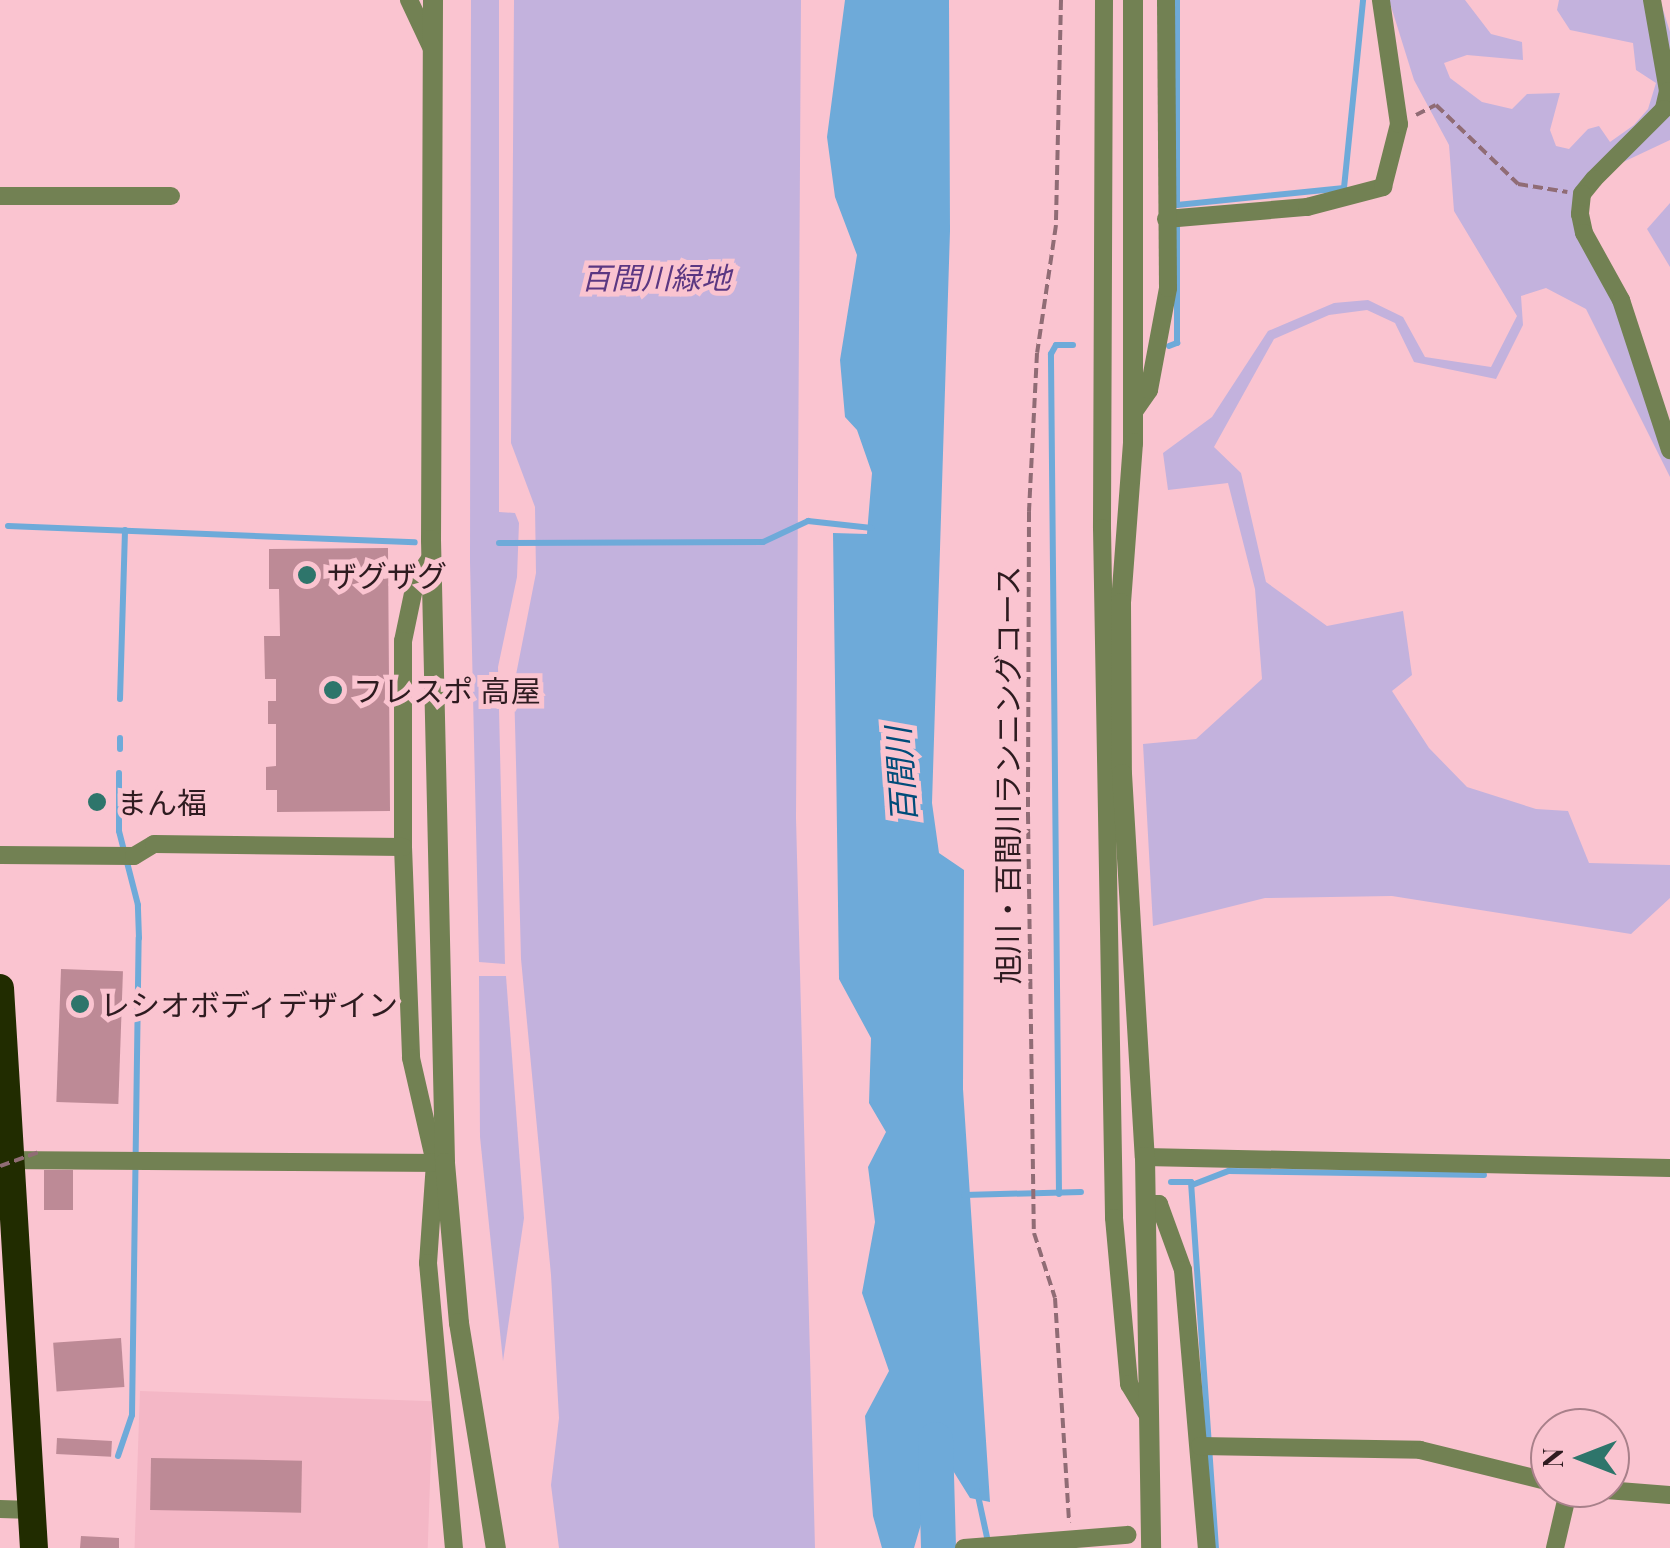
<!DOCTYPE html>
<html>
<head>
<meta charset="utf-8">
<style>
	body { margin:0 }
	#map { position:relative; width:1670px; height:1548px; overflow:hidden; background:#fac4d0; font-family:"Playfair Display","Noto Sans JP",serif }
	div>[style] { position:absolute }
	.built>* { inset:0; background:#f4b7c6; transform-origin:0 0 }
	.green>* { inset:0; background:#c3b2dd }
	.water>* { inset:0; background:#6eaad9 }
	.stream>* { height:6px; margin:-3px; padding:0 3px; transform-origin:3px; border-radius:3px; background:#6eaad9 }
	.river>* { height:35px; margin:-17.5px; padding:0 17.5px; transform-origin:17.5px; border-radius:17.5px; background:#6eaad9 }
	.building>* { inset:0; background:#bd8a96; transform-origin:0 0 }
	.path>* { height:4px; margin-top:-2px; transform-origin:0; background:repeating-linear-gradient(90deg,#906c75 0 10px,transparent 0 15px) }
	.minor>* { height:18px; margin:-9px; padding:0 9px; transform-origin:9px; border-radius:9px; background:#728153 }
	.tertiary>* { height:20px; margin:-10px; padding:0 10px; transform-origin:10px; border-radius:10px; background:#728153 }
	.trunk>* { height:28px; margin:-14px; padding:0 14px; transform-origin:14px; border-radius:14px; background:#212c00 }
	.path-bridge>* { height:4px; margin-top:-2px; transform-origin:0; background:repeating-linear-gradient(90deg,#906c75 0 10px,transparent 0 15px) }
	.minor-bridge>* { height:18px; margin:-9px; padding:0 9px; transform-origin:9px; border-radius:9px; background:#728153 }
	.dots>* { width:28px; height:28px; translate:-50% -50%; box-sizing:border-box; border:5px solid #fac4d0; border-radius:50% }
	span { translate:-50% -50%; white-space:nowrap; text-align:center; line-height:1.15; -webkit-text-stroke:10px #fac4d0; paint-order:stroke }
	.park-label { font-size:30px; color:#5b3782; font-style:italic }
	.poi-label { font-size:30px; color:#2e1b20 }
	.left { translate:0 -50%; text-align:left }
	.street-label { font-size:30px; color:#2e1b20 }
	.water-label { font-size:32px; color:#004c79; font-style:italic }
	.north { position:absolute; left:1530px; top:1408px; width:100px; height:100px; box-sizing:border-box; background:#fac4d0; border:2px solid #a8808a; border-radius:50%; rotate:270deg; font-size:28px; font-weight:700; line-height:40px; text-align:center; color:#2e1b20 }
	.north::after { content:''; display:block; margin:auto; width:35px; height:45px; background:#2e756b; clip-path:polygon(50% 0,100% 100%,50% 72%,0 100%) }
</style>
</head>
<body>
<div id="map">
	<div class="built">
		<i style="left:140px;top:1391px;width:293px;height:157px;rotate:2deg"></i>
	</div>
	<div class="green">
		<i style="clip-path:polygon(471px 0,499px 0,499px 512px,515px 513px,519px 523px,517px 577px,498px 667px,505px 964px,479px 962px,470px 562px)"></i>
		<i style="clip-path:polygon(514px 0,801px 0,796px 818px,815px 1548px,559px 1548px,551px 1485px,559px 1418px,551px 1275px,521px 959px,514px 685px,536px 573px,535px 507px,511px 443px)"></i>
		<i style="clip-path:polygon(1389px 0,1465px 0,1491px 34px,1522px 42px,1523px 60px,1467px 55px,1444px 63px,1450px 78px,1482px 102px,1512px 109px,1527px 94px,1560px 93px,1550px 130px,1556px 146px,1569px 149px,1588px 129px,1599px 126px,1610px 142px,1634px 125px,1648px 109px,1656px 83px,1636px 70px,1633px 43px,1570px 30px,1557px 10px,1559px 0,1660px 0,1670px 32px,1670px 140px,1619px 164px,1585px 198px,1585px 220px,1670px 429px,1670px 477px,1586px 309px,1546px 288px,1521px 296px,1523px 325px,1496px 379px,1414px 362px,1395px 323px,1367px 310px,1329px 315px,1274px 339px,1214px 447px,1241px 473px,1266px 582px,1327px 626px,1403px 611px,1412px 675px,1392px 691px,1429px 748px,1467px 787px,1536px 809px,1568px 811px,1589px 863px,1670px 865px,1670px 898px,1631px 934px,1392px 896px,1265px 898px,1153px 926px,1143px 744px,1196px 739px,1262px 679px,1255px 589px,1228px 483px,1168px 490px,1163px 453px,1212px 417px,1268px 331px,1334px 303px,1368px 300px,1403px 317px,1425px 357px,1491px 367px,1517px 316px,1454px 211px,1449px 145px,1414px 80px)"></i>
		<i style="clip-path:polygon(1670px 203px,1670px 267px,1647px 229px)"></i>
		<i style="clip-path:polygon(479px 976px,506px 976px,524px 1218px,503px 1361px,480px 1137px)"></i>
	</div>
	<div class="water">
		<i style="clip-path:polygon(845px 0,949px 0,950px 231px,932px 803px,939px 853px,964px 870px,963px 1089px,990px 1502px,970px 1498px,942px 1453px,914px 1548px,882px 1548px,873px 1516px,865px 1416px,889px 1371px,862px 1293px,875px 1222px,868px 1167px,886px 1132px,869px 1103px,871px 1038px,839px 979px,833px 533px,867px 534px,872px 473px,857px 430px,845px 417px,840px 360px,857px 255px,835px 197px,827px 137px)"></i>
	</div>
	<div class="stream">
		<i style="left:1177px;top:0;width:205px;rotate:90deg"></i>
		<i style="left:1177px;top:205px;width:168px;rotate:-5.8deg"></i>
		<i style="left:1344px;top:188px;width:189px;rotate:-84.2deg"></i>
		<i style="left:1169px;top:346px;width:9px;rotate:-21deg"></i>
		<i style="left:1177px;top:343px;width:121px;rotate:-90deg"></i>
		<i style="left:8px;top:526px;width:407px;rotate:2.3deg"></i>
		<i style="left:499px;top:543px;width:264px;rotate:-0.2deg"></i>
		<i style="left:763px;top:542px;width:50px;rotate:-25deg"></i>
		<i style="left:808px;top:521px;width:64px;rotate:6.2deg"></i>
		<i style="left:120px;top:699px;width:169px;rotate:-88.3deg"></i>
		<i style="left:120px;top:738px;width:11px;rotate:90deg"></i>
		<i style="left:1171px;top:1182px;width:20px"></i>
		<i style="left:1191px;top:1182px;width:367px;rotate:86.1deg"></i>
		<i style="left:1192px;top:1185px;width:40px;rotate:-21deg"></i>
		<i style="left:1229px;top:1171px;width:255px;rotate:0.9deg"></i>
		<i style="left:1059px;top:1194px;width:840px;rotate:-90.55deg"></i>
		<i style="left:1051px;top:354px;width:10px;rotate:-61deg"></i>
		<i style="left:1056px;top:345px;width:17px"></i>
		<i style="left:964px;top:1195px;width:117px;rotate:-1.5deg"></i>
		<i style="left:118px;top:1456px;width:43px;rotate:-71.1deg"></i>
		<i style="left:132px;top:1415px;width:477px;rotate:-89.2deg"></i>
		<i style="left:139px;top:938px;width:33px;rotate:-92deg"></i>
		<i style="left:138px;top:905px;width:76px;rotate:-104.4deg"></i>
		<i style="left:119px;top:831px;width:58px;rotate:-90deg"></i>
		<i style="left:977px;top:1491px;width:52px;rotate:77.8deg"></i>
	</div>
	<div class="river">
		<i style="left:935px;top:1439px;width:109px;rotate:88.4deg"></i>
	</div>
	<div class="building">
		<i style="clip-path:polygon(388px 548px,390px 811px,277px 812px,277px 790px,266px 790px,266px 767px,276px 766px,276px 724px,268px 724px,268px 701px,276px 701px,276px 679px,265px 679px,264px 636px,280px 636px,279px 589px,269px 589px,269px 549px)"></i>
		<i style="left:61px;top:969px;width:62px;height:133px;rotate:2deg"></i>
		<i style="left:44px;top:1170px;width:29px;height:40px"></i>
		<i style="left:121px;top:1338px;width:49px;height:68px;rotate:86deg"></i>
		<i style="left:57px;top:1438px;width:55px;height:16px;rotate:3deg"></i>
		<i style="left:151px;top:1458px;width:151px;height:52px;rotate:1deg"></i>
		<i style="clip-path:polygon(81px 1536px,119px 1538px,119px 1548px,80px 1548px)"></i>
	</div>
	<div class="path">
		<i style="left:1061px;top:0;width:225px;rotate:91.3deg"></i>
		<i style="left:1056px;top:225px;width:129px;rotate:98.4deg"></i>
		<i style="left:1037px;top:353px;width:159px;rotate:92.9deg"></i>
		<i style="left:1029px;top:512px;width:302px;rotate:90.2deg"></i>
		<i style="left:1028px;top:814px;width:419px;rotate:89.2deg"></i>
		<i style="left:1034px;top:1233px;width:68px;rotate:72.1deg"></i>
		<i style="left:1055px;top:1298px;width:225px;rotate:86.4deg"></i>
		<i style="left:1416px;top:115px;width:22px;rotate:-27deg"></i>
		<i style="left:1436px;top:105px;width:114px;rotate:43.9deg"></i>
		<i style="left:1518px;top:184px;width:50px;rotate:9.3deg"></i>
	</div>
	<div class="minor">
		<i style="left:409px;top:0;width:56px;rotate:64.8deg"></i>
		<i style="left:1104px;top:0;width:528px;rotate:90.22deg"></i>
		<i style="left:1102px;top:528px;width:690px;rotate:89deg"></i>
		<i style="left:1114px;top:1218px;width:167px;rotate:84.8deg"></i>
		<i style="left:1129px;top:1384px;width:37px;rotate:59deg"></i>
		<i style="left:1652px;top:0;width:92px;rotate:80deg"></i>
		<i style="left:1668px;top:91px;width:18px;rotate:103deg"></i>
		<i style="left:1664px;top:109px;width:99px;rotate:135deg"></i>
		<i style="left:1594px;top:179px;width:19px;rotate:129deg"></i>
		<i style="left:1582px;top:194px;width:20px;rotate:96deg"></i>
		<i style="left:1580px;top:214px;width:19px;rotate:78deg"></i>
		<i style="left:1584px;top:233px;width:77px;rotate:61.1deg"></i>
		<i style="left:1621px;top:300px;width:158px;rotate:71.9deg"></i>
		<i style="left:0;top:196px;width:171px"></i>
		<i style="left:1166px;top:219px;width:142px;rotate:-4.9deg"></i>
		<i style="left:1307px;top:207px;width:79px;rotate:-14.7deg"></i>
		<i style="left:1383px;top:187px;width:65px;rotate:-75.7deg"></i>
		<i style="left:1399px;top:124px;width:125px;rotate:-98.3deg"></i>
		<i style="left:1133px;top:413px;width:28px;rotate:-55deg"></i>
		<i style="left:1149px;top:390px;width:104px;rotate:-79.4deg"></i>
		<i style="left:1168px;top:288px;width:288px;rotate:-90.4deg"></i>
		<i style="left:432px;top:556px;width:28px;rotate:125deg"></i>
		<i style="left:416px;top:579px;width:63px;rotate:101.8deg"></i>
		<i style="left:403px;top:641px;width:206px;rotate:90deg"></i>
		<i style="left:403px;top:847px;width:211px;rotate:87.8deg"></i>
		<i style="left:411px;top:1058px;width:108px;rotate:77.1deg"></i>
		<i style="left:435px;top:1163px;width:100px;rotate:94deg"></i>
		<i style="left:428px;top:1263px;width:286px;rotate:84.8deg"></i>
		<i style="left:0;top:855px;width:134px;rotate:0.4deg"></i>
		<i style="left:134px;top:856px;width:23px;rotate:-31deg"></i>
		<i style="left:154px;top:844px;width:249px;rotate:0.7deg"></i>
		<i style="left:1145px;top:1157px;width:525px;rotate:1.2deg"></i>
		<i style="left:0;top:1160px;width:444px;rotate:0.4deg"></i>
		<i style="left:1146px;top:1204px;width:13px"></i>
		<i style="left:1159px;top:1204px;width:70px;rotate:70deg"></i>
		<i style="left:1183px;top:1270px;width:279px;rotate:85.1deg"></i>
		<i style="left:1200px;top:1446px;width:220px;rotate:1deg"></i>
		<i style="left:1420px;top:1450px;width:134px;rotate:13.8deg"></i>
		<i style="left:1581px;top:1488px;width:89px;rotate:4.5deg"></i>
		<i style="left:0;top:1509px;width:32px;rotate:2deg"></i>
		<i style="left:1555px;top:1548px;width:62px;rotate:-76.9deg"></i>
	</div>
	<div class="tertiary">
		<i style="left:433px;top:0;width:540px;rotate:90.21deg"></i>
		<i style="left:431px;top:540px;width:623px;rotate:88.71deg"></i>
		<i style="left:445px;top:1163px;width:161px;rotate:85deg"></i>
		<i style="left:459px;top:1323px;width:228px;rotate:80.7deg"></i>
		<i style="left:1133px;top:0;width:443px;rotate:90deg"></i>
		<i style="left:1133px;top:443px;width:160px;rotate:94.3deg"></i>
		<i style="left:1121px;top:603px;width:171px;rotate:89.7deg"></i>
		<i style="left:1122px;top:774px;width:384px;rotate:86.6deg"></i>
		<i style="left:1145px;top:1157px;width:391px;rotate:89.1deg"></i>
	</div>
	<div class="trunk">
		<i style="left:0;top:988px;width:561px;rotate:86.53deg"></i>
	</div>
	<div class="path-bridge">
		<i style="left:0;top:1166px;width:41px;rotate:-19.7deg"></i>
	</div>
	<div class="minor-bridge">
		<i style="left:964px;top:1548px;width:164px;rotate:-4.6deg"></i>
	</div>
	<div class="dots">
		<i style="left:307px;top:575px;background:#2e756b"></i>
		<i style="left:333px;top:690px;background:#2e756b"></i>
		<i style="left:97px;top:802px;background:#2e756b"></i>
		<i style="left:80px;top:1004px;background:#2e756b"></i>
	</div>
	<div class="park-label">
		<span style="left:656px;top:277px">百間川緑地</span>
	</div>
	<div class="poi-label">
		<span class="left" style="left:327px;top:575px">ザグザグ</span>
		<span class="left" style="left:353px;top:690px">フレスポ 高屋</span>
		<span class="left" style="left:117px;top:802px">まん福</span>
		<span class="left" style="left:100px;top:1004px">レシオボディデザイン</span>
	</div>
	<div class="street-label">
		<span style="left:1007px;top:775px;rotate:-90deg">旭川・百間川ランニングコース</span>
	</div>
	<div class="water-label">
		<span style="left:900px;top:775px;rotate:-94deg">百間川</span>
	</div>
	<div class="north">N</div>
</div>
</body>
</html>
